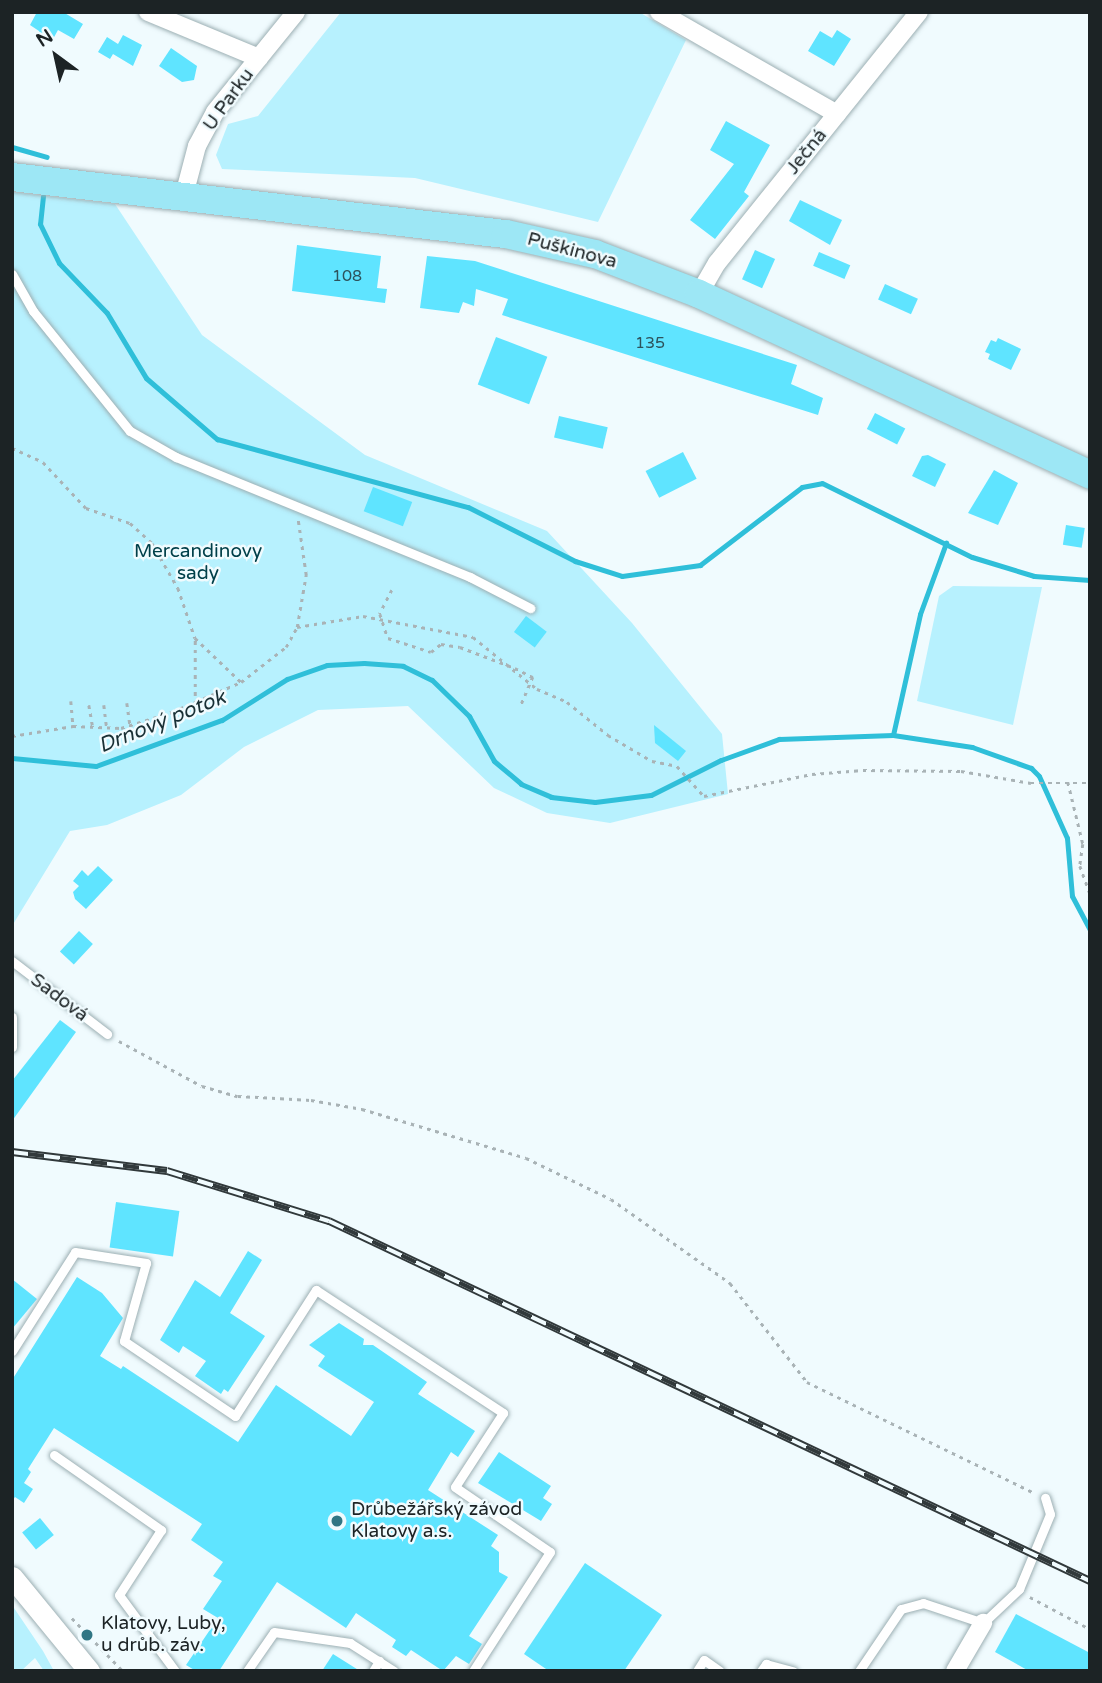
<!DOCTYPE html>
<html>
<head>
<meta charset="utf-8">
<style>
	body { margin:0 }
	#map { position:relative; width:1102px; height:1683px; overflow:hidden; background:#f0fbfe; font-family:"Varela Round",sans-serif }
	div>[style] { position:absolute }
	.green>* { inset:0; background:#b7f1fe }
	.stream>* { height:5px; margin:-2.5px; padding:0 2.5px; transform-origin:2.5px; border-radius:2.5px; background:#2fbfd9 }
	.building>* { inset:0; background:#5fe4ff; transform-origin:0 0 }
	.path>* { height:2.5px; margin-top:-1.25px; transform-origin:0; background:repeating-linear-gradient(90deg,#a9b3b6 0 3.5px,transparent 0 8.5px) }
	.roads { filter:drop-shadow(0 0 2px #9cafb3) drop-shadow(0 0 2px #9cafb3) }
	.service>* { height:9px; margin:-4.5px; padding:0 4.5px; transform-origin:4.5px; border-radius:4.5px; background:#fff }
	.minor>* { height:18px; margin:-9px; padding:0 9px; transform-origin:9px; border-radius:9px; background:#fff }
	.tertiary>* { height:21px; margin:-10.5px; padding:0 10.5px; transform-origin:10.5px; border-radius:10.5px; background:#fff }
	.primary>* { height:28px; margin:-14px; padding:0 14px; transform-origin:14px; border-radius:14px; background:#9de7f5 }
	.rail>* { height:8px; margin-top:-4px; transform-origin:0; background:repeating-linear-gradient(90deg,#f0fbfe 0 16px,#31393b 0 32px); box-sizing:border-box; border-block:2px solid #31393b }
	.path-bridge>* { height:2.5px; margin-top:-1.25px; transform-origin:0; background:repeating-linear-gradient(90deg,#a9b3b6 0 3.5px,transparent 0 8.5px) }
	.dots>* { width:19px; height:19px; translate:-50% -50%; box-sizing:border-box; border:4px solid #f0fbfe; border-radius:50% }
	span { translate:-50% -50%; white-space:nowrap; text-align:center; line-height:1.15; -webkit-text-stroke:5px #f0fbfe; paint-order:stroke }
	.number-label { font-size:16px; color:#2d535c }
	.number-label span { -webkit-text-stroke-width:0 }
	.street-label { font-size:19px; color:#1c2325 }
	.park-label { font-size:19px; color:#00404a }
	.poi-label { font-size:19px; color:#1c2325 }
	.left { translate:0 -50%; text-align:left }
	.water-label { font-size:21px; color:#193035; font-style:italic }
	.frame { position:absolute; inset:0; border:14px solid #1c2325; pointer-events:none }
	.north { position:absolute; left:21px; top:21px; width:70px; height:70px; -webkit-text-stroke:5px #f0fbfe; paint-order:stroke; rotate:327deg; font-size:19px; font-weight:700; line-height:28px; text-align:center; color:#1c2325 }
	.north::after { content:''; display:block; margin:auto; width:24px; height:32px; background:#1c2325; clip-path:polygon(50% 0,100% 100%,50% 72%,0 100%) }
</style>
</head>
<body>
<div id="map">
	<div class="green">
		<i style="clip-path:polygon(341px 12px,639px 12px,686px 40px,598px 222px,415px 178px,222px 169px,216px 155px,228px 124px,258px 116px)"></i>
		<i style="clip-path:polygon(12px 192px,115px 204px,202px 335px,365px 455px,547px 531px,632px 623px,722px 734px,728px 794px,610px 823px,547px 813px,494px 788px,408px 706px,318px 710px,244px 747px,181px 795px,107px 825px,70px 831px,12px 926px)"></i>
		<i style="clip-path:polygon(953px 586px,1042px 587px,1013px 725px,917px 701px,939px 596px)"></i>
		<i style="clip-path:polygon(12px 1605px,43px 1651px,54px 1671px,44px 1671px,35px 1658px,21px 1671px,12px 1671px)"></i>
	</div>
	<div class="stream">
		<i style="left:12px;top:147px;width:36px;rotate:16deg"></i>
		<i style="left:43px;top:196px;width:28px;rotate:96deg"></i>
		<i style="left:40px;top:224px;width:43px;rotate:64deg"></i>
		<i style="left:59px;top:263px;width:69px;rotate:46.2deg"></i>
		<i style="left:107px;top:313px;width:76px;rotate:59deg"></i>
		<i style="left:146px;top:378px;width:94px;rotate:40.7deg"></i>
		<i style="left:217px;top:439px;width:260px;rotate:15.2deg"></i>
		<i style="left:468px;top:507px;width:120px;rotate:26.8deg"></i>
		<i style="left:575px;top:561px;width:49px;rotate:17.7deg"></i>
		<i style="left:622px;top:576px;width:79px;rotate:-8deg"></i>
		<i style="left:700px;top:565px;width:128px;rotate:-37.4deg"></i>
		<i style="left:802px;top:487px;width:20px;rotate:-11deg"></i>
		<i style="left:822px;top:483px;width:167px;rotate:26.3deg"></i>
		<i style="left:972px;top:557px;width:65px;rotate:17deg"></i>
		<i style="left:1034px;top:576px;width:56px;rotate:4.1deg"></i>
		<i style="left:893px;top:735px;width:124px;rotate:-77.4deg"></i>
		<i style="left:920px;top:614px;width:76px;rotate:-69.9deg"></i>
		<i style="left:12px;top:758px;width:84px;rotate:5.4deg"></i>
		<i style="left:96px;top:766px;width:134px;rotate:-20.1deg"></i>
		<i style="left:222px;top:720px;width:77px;rotate:-32.2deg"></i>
		<i style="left:287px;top:679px;width:42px;rotate:-19.3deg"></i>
		<i style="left:327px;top:665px;width:37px;rotate:-3deg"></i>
		<i style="left:364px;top:663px;width:39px;rotate:4deg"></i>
		<i style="left:403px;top:666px;width:32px;rotate:26deg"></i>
		<i style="left:432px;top:680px;width:52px;rotate:44.2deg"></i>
		<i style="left:469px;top:716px;width:51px;rotate:60.9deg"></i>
		<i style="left:494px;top:761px;width:35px;rotate:40deg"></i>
		<i style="left:521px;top:784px;width:33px;rotate:23deg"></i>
		<i style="left:551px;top:797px;width:44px;rotate:6.5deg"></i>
		<i style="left:595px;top:802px;width:56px;rotate:-7.1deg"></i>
		<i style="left:651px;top:795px;width:78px;rotate:-26.6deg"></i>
		<i style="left:721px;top:760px;width:62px;rotate:-19.9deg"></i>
		<i style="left:779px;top:739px;width:114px;rotate:-2deg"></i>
		<i style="left:893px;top:735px;width:80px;rotate:8.6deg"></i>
		<i style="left:972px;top:747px;width:63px;rotate:19.6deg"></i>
		<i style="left:1031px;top:768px;width:11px;rotate:45deg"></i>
		<i style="left:1039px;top:776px;width:68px;rotate:65.7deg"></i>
		<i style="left:1067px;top:838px;width:58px;rotate:85.1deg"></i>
		<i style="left:1072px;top:896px;width:38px;rotate:62deg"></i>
	</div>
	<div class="building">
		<i style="clip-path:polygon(37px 12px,63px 12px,83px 24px,74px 39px,58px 30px,53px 39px,47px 35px,40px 39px,39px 31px,30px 25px)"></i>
		<i style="clip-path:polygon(837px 30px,851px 39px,834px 66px,808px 51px,820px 31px,832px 38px)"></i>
		<i style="clip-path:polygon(123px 35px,142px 45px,133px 66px,113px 54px,110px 59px,98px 52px,107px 37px,118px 44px)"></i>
		<i style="clip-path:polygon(171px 48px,197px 66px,194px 80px,182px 82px,159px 66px)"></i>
		<i style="clip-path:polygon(726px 121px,770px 145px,744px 192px,749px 196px,715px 239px,690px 220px,734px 164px,710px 150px)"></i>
		<i style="clip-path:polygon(800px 200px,842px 220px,830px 245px,789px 221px)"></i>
		<i style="clip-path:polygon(297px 245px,381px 256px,377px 288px,387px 289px,385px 303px,292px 291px)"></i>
		<i style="left:755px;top:250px;width:22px;height:32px;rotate:24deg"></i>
		<i style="left:819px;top:252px;width:34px;height:15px;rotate:23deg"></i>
		<i style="clip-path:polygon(427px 256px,475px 261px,797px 365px,791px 384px,823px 398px,818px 415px,502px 315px,508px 299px,476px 289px,474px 306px,463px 302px,459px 313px,420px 308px)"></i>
		<i style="left:885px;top:284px;width:36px;height:17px;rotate:24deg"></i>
		<i style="left:496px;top:337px;width:55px;height:51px;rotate:21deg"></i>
		<i style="clip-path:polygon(998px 338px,1021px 349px,1011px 370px,988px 359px,990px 354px,985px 352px,991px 340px,996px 342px)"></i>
		<i style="left:875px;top:413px;width:34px;height:18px;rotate:27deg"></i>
		<i style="left:559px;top:416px;width:50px;height:22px;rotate:13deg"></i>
		<i style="left:683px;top:452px;width:30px;height:42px;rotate:63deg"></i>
		<i style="clip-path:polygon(928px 455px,946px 464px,935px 487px,912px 476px,922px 456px)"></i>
		<i style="clip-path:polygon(994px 470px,1018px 483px,998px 525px,968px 513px)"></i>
		<i style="left:373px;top:487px;width:42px;height:26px;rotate:21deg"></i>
		<i style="left:1066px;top:525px;width:19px;height:20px;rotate:9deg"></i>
		<i style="left:526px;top:616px;width:26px;height:20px;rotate:37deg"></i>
		<i style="clip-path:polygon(654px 725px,686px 751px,678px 761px,655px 743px)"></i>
		<i style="clip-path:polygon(98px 866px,113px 880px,86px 909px,75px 899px,73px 892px,79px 886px,73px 881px,82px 870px,88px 876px)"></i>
		<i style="left:79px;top:931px;width:19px;height:28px;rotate:43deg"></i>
		<i style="clip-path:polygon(60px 1020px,76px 1032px,12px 1121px,12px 1081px)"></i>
		<i style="left:116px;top:1202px;width:64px;height:46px;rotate:8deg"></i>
		<i style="clip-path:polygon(248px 1251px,262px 1260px,230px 1313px,265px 1336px,228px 1392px,224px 1389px,221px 1394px,195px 1376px,206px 1361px,183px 1346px,179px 1353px,160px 1340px,195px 1280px,220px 1297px)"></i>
		<i style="clip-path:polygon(77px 1277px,102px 1293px,123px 1318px,100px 1356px,121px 1369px,123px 1366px,238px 1442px,276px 1385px,351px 1436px,374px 1402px,318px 1366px,325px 1356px,309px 1345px,339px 1323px,364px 1339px,363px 1345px,373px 1345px,427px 1382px,418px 1394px,475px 1431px,458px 1457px,451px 1452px,428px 1490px,498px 1535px,491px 1546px,499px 1552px,499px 1572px,508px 1577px,469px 1636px,482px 1644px,469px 1664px,456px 1656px,443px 1671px,411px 1650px,406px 1656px,392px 1647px,396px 1640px,356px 1613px,346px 1628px,277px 1582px,219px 1671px,196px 1671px,186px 1665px,218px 1618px,203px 1609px,222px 1581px,213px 1576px,223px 1562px,191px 1540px,202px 1524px,54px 1428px,28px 1469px,31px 1472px,24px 1483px,33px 1489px,24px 1503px,15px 1497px,12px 1501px,12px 1380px)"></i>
		<i style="clip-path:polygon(12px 1279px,37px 1299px,12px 1329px)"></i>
		<i style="clip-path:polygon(499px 1452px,551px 1486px,543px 1498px,552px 1504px,541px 1521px,478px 1483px)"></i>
		<i style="left:40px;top:1518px;width:22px;height:23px;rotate:51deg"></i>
		<i style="clip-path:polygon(585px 1563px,662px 1615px,624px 1671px,549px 1671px,524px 1654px)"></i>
		<i style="clip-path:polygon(1016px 1614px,1090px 1653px,1090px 1671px,1029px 1671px,995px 1652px)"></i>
		<i style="clip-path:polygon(333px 1654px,360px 1671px,322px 1671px)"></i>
	</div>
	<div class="path">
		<i style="left:12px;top:14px;width:2px;rotate:-63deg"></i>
		<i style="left:12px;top:448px;width:34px;rotate:24deg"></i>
		<i style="left:43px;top:462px;width:63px;rotate:46.9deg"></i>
		<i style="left:86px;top:508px;width:46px;rotate:18.8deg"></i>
		<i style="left:130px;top:523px;width:30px;rotate:42deg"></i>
		<i style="left:152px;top:543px;width:52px;rotate:60deg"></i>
		<i style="left:178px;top:588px;width:53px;rotate:71.2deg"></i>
		<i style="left:195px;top:638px;width:64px;rotate:43.7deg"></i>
		<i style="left:297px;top:627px;width:53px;rotate:-80.2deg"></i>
		<i style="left:306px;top:575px;width:56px;rotate:-98.3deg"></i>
		<i style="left:71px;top:701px;width:25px;rotate:85deg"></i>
		<i style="left:127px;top:703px;width:21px;rotate:82deg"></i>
		<i style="left:195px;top:704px;width:66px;rotate:-90deg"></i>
		<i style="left:89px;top:705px;width:23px;rotate:80deg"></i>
		<i style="left:104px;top:705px;width:25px;rotate:83deg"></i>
		<i style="left:12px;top:736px;width:62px;rotate:-9.3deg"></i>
		<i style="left:73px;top:726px;width:48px;rotate:2.4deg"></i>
		<i style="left:121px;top:728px;width:53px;rotate:-17.4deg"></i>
		<i style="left:172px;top:712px;width:75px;rotate:-23.5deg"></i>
		<i style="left:241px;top:682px;width:57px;rotate:-37.9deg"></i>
		<i style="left:286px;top:647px;width:23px;rotate:-61deg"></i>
		<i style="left:297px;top:627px;width:67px;rotate:-9.5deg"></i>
		<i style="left:363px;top:616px;width:112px;rotate:10.8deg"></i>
		<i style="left:473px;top:637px;width:82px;rotate:39.1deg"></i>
		<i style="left:537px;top:689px;width:33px;rotate:23deg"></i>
		<i style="left:567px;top:702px;width:53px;rotate:38.8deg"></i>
		<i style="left:608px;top:735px;width:51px;rotate:30.6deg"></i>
		<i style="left:652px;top:761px;width:25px;rotate:11deg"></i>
		<i style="left:677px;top:766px;width:40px;rotate:48deg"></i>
		<i style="left:704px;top:796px;width:110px;rotate:-11.5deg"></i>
		<i style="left:812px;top:774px;width:51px;rotate:-4.5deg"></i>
		<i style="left:863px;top:770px;width:98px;rotate:0.6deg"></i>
		<i style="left:961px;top:771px;width:71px;rotate:9.7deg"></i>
		<i style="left:1031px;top:783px;width:59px"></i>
		<i style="left:1068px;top:782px;width:64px;rotate:76.4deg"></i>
		<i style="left:1083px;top:844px;width:22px;rotate:98deg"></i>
		<i style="left:1080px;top:866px;width:30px;rotate:70deg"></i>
		<i style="left:119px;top:1041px;width:94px;rotate:28.5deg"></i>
		<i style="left:202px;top:1086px;width:37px;rotate:16deg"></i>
		<i style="left:238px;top:1096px;width:73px;rotate:3.1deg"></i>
		<i style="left:311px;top:1100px;width:52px;rotate:10deg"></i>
		<i style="left:362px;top:1109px;width:171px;rotate:16.6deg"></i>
		<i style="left:526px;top:1158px;width:94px;rotate:25.8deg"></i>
		<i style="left:611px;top:1199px;width:146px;rotate:35.2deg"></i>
		<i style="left:730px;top:1283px;width:125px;rotate:52.1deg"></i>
		<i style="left:807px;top:1382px;width:254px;rotate:26deg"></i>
		<i style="left:1030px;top:1597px;width:68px;rotate:28.1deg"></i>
		<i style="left:72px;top:1618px;width:74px;rotate:46.1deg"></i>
	</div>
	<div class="roads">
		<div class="service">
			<i style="left:12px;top:274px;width:43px;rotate:60.4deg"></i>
			<i style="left:33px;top:311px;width:154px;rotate:51.1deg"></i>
			<i style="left:130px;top:431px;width:53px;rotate:29.5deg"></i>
			<i style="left:176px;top:457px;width:318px;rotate:22.2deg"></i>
			<i style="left:470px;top:577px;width:68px;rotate:27.3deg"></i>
			<i style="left:12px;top:961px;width:120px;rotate:37.5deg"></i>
			<i style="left:12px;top:1017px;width:30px;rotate:90deg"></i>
			<i style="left:12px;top:1351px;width:117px;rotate:-57.5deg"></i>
			<i style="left:75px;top:1252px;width:72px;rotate:8.8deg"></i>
			<i style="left:146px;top:1263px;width:81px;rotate:105.8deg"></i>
			<i style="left:124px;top:1341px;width:134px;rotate:34deg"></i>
			<i style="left:235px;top:1416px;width:150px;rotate:-57.3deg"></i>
			<i style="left:316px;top:1290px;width:224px;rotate:33.3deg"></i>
			<i style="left:503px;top:1413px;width:88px;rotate:123deg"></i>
			<i style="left:455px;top:1487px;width:115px;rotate:34.4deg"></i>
			<i style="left:550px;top:1552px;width:142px;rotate:122.9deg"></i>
			<i style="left:54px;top:1455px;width:131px;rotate:35deg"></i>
			<i style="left:161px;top:1530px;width:77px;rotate:122.9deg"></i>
			<i style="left:119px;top:1595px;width:94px;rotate:53.6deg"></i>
			<i style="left:247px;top:1671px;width:47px;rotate:-55.3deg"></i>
			<i style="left:274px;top:1632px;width:77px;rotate:8.2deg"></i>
			<i style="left:350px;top:1643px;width:52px;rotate:32.5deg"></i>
			<i style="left:373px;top:1671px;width:12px;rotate:-59deg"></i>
			<i style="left:697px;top:1671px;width:13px;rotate:-58deg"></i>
			<i style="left:704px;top:1660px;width:19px;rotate:35deg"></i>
			<i style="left:761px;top:1671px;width:9px;rotate:-54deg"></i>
			<i style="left:766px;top:1664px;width:28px;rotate:15deg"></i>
			<i style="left:859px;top:1671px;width:75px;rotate:-55.9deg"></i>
			<i style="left:901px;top:1609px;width:23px;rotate:-15deg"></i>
			<i style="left:923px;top:1603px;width:63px;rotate:18.4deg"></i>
			<i style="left:983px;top:1623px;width:50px;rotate:-43.4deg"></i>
			<i style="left:1019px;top:1589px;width:81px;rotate:-67.5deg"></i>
			<i style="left:1050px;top:1514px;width:17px;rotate:-107deg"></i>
		</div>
		<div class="minor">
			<i style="left:148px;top:12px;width:120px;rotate:22.5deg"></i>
			<i style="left:659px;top:12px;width:205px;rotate:29.8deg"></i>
			<i style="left:183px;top:199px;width:55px;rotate:-75.2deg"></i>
			<i style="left:197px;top:146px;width:38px;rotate:-62deg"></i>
			<i style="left:215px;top:112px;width:129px;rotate:-51deg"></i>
			<i style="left:699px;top:294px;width:36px;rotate:-60deg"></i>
			<i style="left:717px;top:263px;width:322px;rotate:-51.2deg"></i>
			<i style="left:955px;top:1671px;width:56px;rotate:-59.7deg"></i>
		</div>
		<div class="tertiary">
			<i style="left:12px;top:1577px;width:122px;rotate:50.7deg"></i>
		</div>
		<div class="primary">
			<i style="left:12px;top:177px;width:497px;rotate:6.6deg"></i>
			<i style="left:506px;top:234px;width:91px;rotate:12.7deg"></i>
			<i style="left:595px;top:254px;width:111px;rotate:21deg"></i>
			<i style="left:699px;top:294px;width:431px;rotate:24.8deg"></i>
		</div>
	</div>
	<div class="rail">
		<i style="left:12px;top:1152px;width:156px;rotate:7deg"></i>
		<i style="left:167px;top:1171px;width:170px;rotate:17.2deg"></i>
		<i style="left:329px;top:1221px;width:842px;rotate:25.32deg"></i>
	</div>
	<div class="path-bridge">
		<i style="left:392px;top:590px;width:27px;rotate:117deg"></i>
		<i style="left:380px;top:614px;width:25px;rotate:72deg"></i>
		<i style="left:388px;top:638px;width:45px;rotate:18deg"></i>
		<i style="left:431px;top:652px;width:13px;rotate:-39deg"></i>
		<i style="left:441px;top:644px;width:19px;rotate:9deg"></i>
		<i style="left:460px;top:647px;width:59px;rotate:20.9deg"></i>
		<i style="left:515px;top:668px;width:20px;rotate:27deg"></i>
		<i style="left:533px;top:677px;width:30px;rotate:113deg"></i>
	</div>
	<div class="dots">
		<i style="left:337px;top:1521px;background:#307684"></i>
		<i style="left:87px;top:1635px;background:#307684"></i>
	</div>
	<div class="number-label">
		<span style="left:347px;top:276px">108</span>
		<span style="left:650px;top:343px">135</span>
	</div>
	<div class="street-label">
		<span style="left:229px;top:100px;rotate:-54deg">U Parku</span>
		<span style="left:807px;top:152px;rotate:-51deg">Ječná</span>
		<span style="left:572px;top:251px;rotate:15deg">Puškinova</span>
		<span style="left:59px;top:998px;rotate:37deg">Sadová</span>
	</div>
	<div class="park-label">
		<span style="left:198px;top:563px">Mercandinovy<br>sady</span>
	</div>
	<div class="poi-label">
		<span class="left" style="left:351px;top:1521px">Drůbežářský závod<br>Klatovy a.s.</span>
		<span class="left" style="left:101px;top:1635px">Klatovy, Luby,<br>u drůb. záv.</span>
	</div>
	<div class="water-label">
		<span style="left:162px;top:722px;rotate:-22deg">Drnový potok</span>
	</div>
	<div class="frame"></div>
	<div class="north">N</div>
</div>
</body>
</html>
